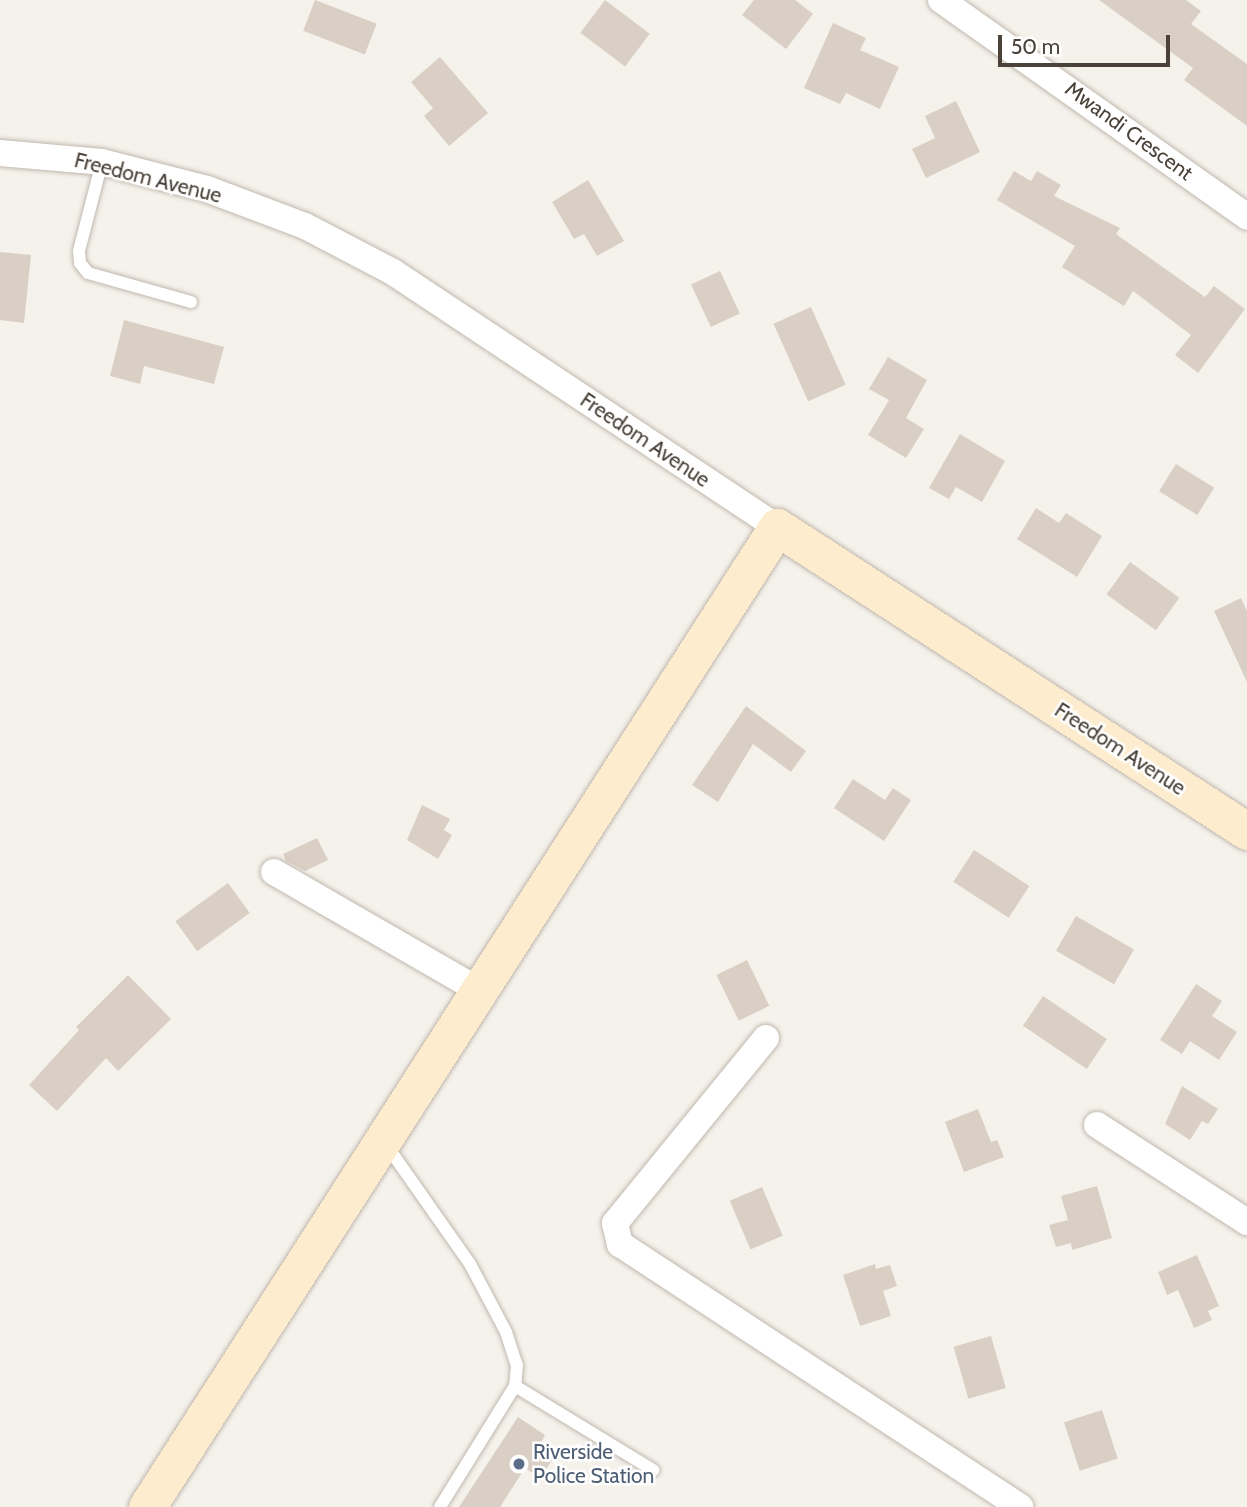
<!DOCTYPE html>
<html>
<head>
<meta charset="utf-8">
<style>
	body { margin:0 }
	#map { position:relative; width:1247px; height:1507px; overflow:hidden; background:#f5f2ec; font-family:Cabin,sans-serif }
	div>[style] { position:absolute }
	.building>* { inset:0; background:#dacfc4; transform-origin:0 0 }
	.roads { filter:drop-shadow(0 0 2px #c1b8ae) drop-shadow(0 0 2px #c1b8ae) }
	.lane>* { height:12px; margin:-6px; padding:0 6px; transform-origin:6px; border-radius:6px; background:#fff }
	.street>* { height:26px; margin:-13px; padding:0 13px; transform-origin:13px; border-radius:13px; background:#fff }
	.secondary>* { height:37px; margin:-18.5px; padding:0 18.5px; transform-origin:18.5px; border-radius:18.5px; background:#fdedce }
	.dots>* { width:19px; height:19px; translate:-50% -50%; box-sizing:border-box; border:4px solid #fff; border-radius:50% }
	span { translate:-50% -50%; white-space:nowrap; text-align:center; line-height:1.15; -webkit-text-stroke:5px #fff; paint-order:stroke }
	.street-label { font-size:21px; color:#4a4239 }
	.service-label { font-size:21px; color:#4e5e75 }
	.left { translate:0 -50%; text-align:left }
	.scale { position:absolute; left:998px; top:35px; width:172px; height:32px; box-sizing:border-box; border:4px solid #4a4239; border-top:0; padding-left:9px; font-size:21px; line-height:24px; white-space:nowrap; color:#4a4239; -webkit-text-stroke:5px #fff; paint-order:stroke }
</style>
</head>
<body>
<div id="map">
	<div class="building">
		<i style="left:315px;top:0;width:66px;height:33px;rotate:21deg"></i>
		<i style="left:605px;top:0;width:56px;height:41px;rotate:37deg"></i>
		<i style="clip-path:polygon(754px 0,795px 0,813px 14px,786px 49px,742px 15px)"></i>
		<i style="clip-path:polygon(1099px 0,1186px 0,1201px 11px,1191px 24px,1247px 64px,1247px 126px,1184px 80px,1193px 68px)"></i>
		<i style="clip-path:polygon(833px 23px,866px 38px,860px 50px,899px 67px,880px 109px,846px 93px,840px 104px,804px 88px)"></i>
		<i style="clip-path:polygon(440px 57px,488px 113px,449px 146px,424px 116px,433px 108px,411px 82px)"></i>
		<i style="clip-path:polygon(956px 101px,980px 152px,926px 178px,912px 149px,935px 138px,925px 116px)"></i>
		<i style="clip-path:polygon(1014px 171px,1031px 181px,1037px 171px,1061px 185px,1054px 196px,1120px 228px,1116px 234px,1205px 297px,1214px 286px,1245px 309px,1198px 373px,1175px 355px,1191px 335px,1133px 291px,1124px 306px,1062px 267px,1075px 246px,997px 200px)"></i>
		<i style="clip-path:polygon(588px 180px,624px 241px,597px 256px,584px 234px,574px 239px,552px 202px)"></i>
		<i style="clip-path:polygon(0 252px,31px 255px,24px 323px,0 320px)"></i>
		<i style="left:720px;top:271px;width:47px;height:32px;rotate:65deg"></i>
		<i style="left:811px;top:307px;width:85px;height:41px;rotate:66deg"></i>
		<i style="clip-path:polygon(124px 320px,224px 347px,214px 384px,144px 366px,140px 384px,110px 376px)"></i>
		<i style="clip-path:polygon(888px 357px,927px 380px,906px 418px,924px 429px,906px 458px,868px 435px,889px 400px,869px 389px)"></i>
		<i style="clip-path:polygon(960px 434px,1005px 461px,982px 502px,956px 487px,949px 499px,929px 488px)"></i>
		<i style="left:1176px;top:464px;width:45px;height:32px;rotate:32deg"></i>
		<i style="clip-path:polygon(1036px 508px,1059px 523px,1066px 513px,1102px 536px,1077px 577px,1017px 539px)"></i>
		<i style="left:1130px;top:562px;width:61px;height:40px;rotate:36deg"></i>
		<i style="clip-path:polygon(1241px 598px,1247px 611px,1247px 682px,1214px 611px)"></i>
		<i style="clip-path:polygon(746px 706px,806px 751px,791px 772px,753px 744px,718px 802px,692px 785px)"></i>
		<i style="clip-path:polygon(853px 779px,885px 800px,893px 788px,911px 800px,884px 841px,834px 808px)"></i>
		<i style="clip-path:polygon(422px 805px,450px 819px,444px 830px,452px 835px,438px 859px,407px 840px)"></i>
		<i style="clip-path:polygon(317px 838px,328px 860px,305px 871px,286px 861px,283px 854px)"></i>
		<i style="left:974px;top:850px;width:66px;height:38px;rotate:33deg"></i>
		<i style="left:228px;top:883px;width:37px;height:65px;rotate:54deg"></i>
		<i style="left:1076px;top:916px;width:67px;height:40px;rotate:30deg"></i>
		<i style="left:747px;top:960px;width:51px;height:34px;rotate:64deg"></i>
		<i style="clip-path:polygon(128px 975px,171px 1019px,118px 1071px,106px 1058px,57px 1111px,29px 1085px,79px 1030px,76px 1027px)"></i>
		<i style="clip-path:polygon(1196px 984px,1222px 1001px,1212px 1016px,1237px 1032px,1219px 1060px,1190px 1041px,1182px 1054px,1160px 1040px)"></i>
		<i style="left:1043px;top:996px;width:77px;height:36px;rotate:34deg"></i>
		<i style="clip-path:polygon(1182px 1086px,1218px 1109px,1208px 1124px,1202px 1121px,1190px 1140px,1165px 1124px)"></i>
		<i style="clip-path:polygon(978px 1109px,991px 1142px,997px 1140px,1004px 1157px,964px 1172px,945px 1122px)"></i>
		<i style="clip-path:polygon(1097px 1186px,1112px 1238px,1072px 1250px,1071px 1243px,1056px 1247px,1049px 1225px,1068px 1220px,1061px 1196px)"></i>
		<i style="left:762px;top:1187px;width:53px;height:35px;rotate:67deg"></i>
		<i style="clip-path:polygon(1197px 1255px,1219px 1306px,1208px 1311px,1212px 1320px,1194px 1328px,1178px 1290px,1167px 1295px,1158px 1272px)"></i>
		<i style="clip-path:polygon(875px 1264px,876px 1269px,890px 1265px,897px 1286px,883px 1291px,891px 1316px,860px 1326px,843px 1275px)"></i>
		<i style="left:991px;top:1336px;width:54px;height:39px;rotate:74deg"></i>
		<i style="left:1102px;top:1410px;width:51px;height:40px;rotate:72deg"></i>
		<i style="clip-path:polygon(518px 1417px,545px 1435px,537px 1449px,553px 1459px,540px 1478px,525px 1468px,500px 1507px,459px 1507px)"></i>
	</div>
	<div class="roads">
		<div class="lane">
			<i style="left:102px;top:162px;width:92px;rotate:104.5deg"></i>
			<i style="left:79px;top:251px;width:12px;rotate:85deg"></i>
			<i style="left:80px;top:263px;width:13px;rotate:51deg"></i>
			<i style="left:88px;top:273px;width:107px;rotate:15.7deg"></i>
			<i style="left:385px;top:1143px;width:148px;rotate:54.9deg"></i>
			<i style="left:470px;top:1264px;width:77px;rotate:62.1deg"></i>
			<i style="left:506px;top:1332px;width:35px;rotate:72deg"></i>
			<i style="left:517px;top:1365px;width:21px;rotate:95deg"></i>
			<i style="left:515px;top:1386px;width:142px;rotate:121.8deg"></i>
			<i style="left:515px;top:1386px;width:162px;rotate:31.3deg"></i>
		</div>
		<div class="street">
			<i style="left:941px;top:0;width:375px;rotate:35.3deg"></i>
			<i style="left:0;top:153px;width:102px;rotate:5deg"></i>
			<i style="left:102px;top:162px;width:108px;rotate:14.4deg"></i>
			<i style="left:207px;top:189px;width:105px;rotate:20.7deg"></i>
			<i style="left:305px;top:226px;width:99px;rotate:27.6deg"></i>
			<i style="left:393px;top:272px;width:461px;rotate:33.6deg"></i>
			<i style="left:274px;top:872px;width:236px;rotate:30deg"></i>
			<i style="left:766px;top:1038px;width:239px;rotate:129.2deg"></i>
			<i style="left:615px;top:1223px;width:22px;rotate:77deg"></i>
			<i style="left:620px;top:1244px;width:479px;rotate:33.3deg"></i>
			<i style="left:1097px;top:1125px;width:179px;rotate:32.9deg"></i>
		</div>
		<div class="secondary">
			<i style="left:147px;top:1507px;width:1165px;rotate:-57.26deg"></i>
			<i style="left:777px;top:527px;width:560px;rotate:32.9deg"></i>
		</div>
	</div>
	<div class="dots">
		<i style="left:519px;top:1464px;background:#5c6f8a"></i>
	</div>
	<div class="street-label">
		<span style="left:1129px;top:131px;rotate:36deg">Mwandi Crescent</span>
		<span style="left:148px;top:178px;rotate:14deg">Freedom Avenue</span>
		<span style="left:645px;top:440px;rotate:34deg">Freedom Avenue</span>
		<span style="left:1120px;top:749px;rotate:33deg">Freedom Avenue</span>
	</div>
	<div class="service-label">
		<span class="left" style="left:533px;top:1464px">Riverside<br>Police Station</span>
	</div>
	<div class="scale">50 m</div>
</div>
</body>
</html>
